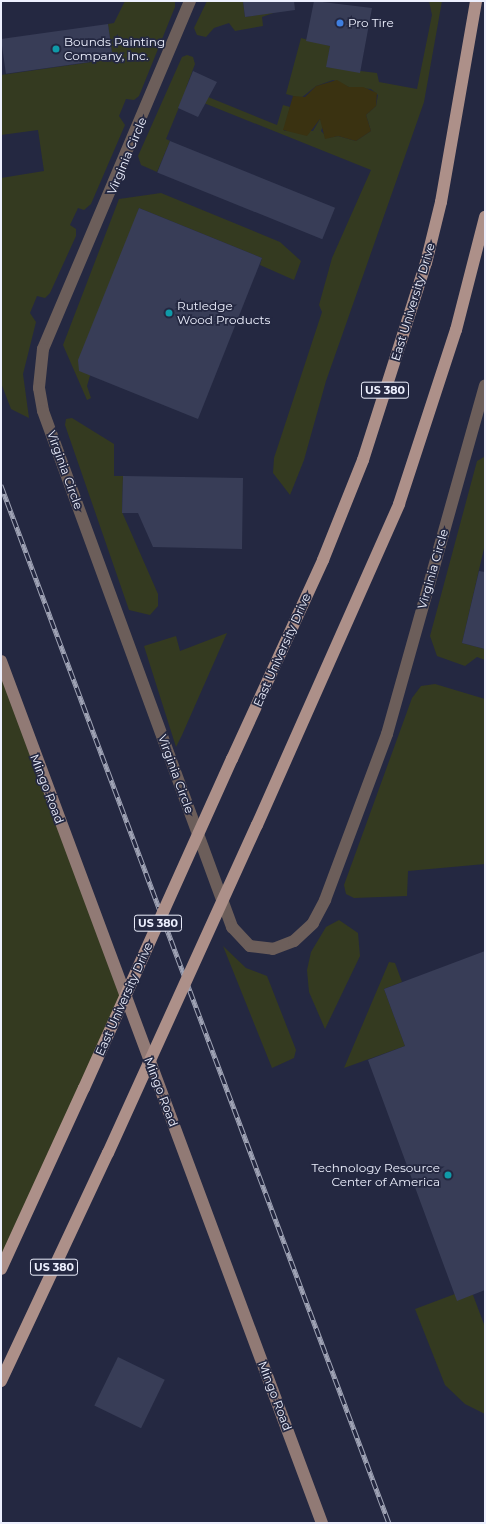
<!DOCTYPE html>
<html>
<head>
<meta charset="utf-8">
<style>
	body { margin:0 }
	#map { position:relative; width:486px; height:1524px; overflow:hidden; background:#242841; font-family:Montserrat,sans-serif }
	div>[style] { position:absolute }
	.green>* { inset:0; background:#343a20 }
	.sand>* { inset:0; background:#3a3211 }
	.building>* { inset:0; background:#383d57; transform-origin:0 0 }
	.street>* { height:12px; margin:-6px; padding:0 6px; transform-origin:6px; border-radius:6px; background:#6c5e5a }
	.secondary>* { height:12px; margin:-6px; padding:0 6px; transform-origin:6px; border-radius:6px; background:#917a75 }
	.primary>* { height:12px; margin:-6px; padding:0 6px; transform-origin:6px; border-radius:6px; background:#ad9089 }
	.rail>* { height:4.5px; margin-top:-2.25px; transform-origin:0; background:repeating-linear-gradient(90deg,#242841 0 9px,#9fa3b5 0 18px); box-sizing:border-box; border-block:1px solid #9fa3b5 }
	.primary-bridge>* { height:12px; margin:-6px; padding:0 6px; transform-origin:6px; border-radius:6px; background:#ad9089 }
	.dots>* { width:11px; height:11px; translate:-50% -50%; box-sizing:border-box; border:2px solid #242841; border-radius:50% }
	span { translate:-50% -50%; white-space:nowrap; text-align:center; line-height:1.15; -webkit-text-stroke:3.5px #242841; paint-order:stroke }
	.shield-label span { padding:1px 3px; background:#242841; border:1px solid; border-radius:3px; -webkit-text-stroke-width:0 }
	.shield-label { font-size:11px; color:#edf0fe; font-weight:700 }
	.poi-label { font-size:12px; color:#edf0fe }
	.left { translate:0 -50%; text-align:left }
	.right { translate:-100% -50%; text-align:right }
	.street-label { font-size:12px; color:#edf0fe }
	.frame { position:absolute; inset:0; border:2px solid #edf0fe; pointer-events:none }
</style>
</head>
<body>
<div id="map">
	<div class="green">
		<i style="clip-path:polygon(125px 1px,175px 1px,175px 7px,139px 96px,134px 100px,126px 99px,119px 116px,125px 125px,91px 204px,84px 210px,78px 208px,70px 225px,76px 229px,76px 236px,50px 293px,45px 298px,37px 296px,30px 313px,36px 322px,23px 374px,29px 418px,11px 409px,1px 383px,1px 178px,44px 171px,38px 130px,1px 135px,1px 75px,113px 59px,108px 24px,114px 23px)"></i>
		<i style="clip-path:polygon(207px 1px,243px 1px,245px 17px,276px 12px,262px 17px,263px 26px,235px 31px,229px 23px,214px 28px,206px 37px,197px 35px,194px 28px)"></i>
		<i style="clip-path:polygon(429px 1px,442px 1px,424px 102px,326px 381px,304px 460px,290px 495px,273px 473px,274px 458px,322px 312px,319px 305px,332px 258px,371px 170px,184px 95px,166px 139px,170px 141px,157px 172px,141px 165px,138px 156px,182px 57px,187px 55px,193px 57px,195px 64px,186px 88px,277px 125px,283px 105px,290px 107px,284px 131px,313px 131px,320px 119px,324px 123px,321px 131px,328px 138px,338px 136px,356px 141px,371px 131px,366px 115px,376px 106px,378px 95px,371px 89px,349px 87px,333px 80px,316px 86px,301px 98px,286px 94px,301px 38px,330px 46px,327px 67px,377px 73px,379px 82px,417px 89px,432px 15px)"></i>
		<i style="clip-path:polygon(161px 193px,280px 242px,301px 261px,294px 280px,260px 265px,262px 258px,139px 208px,87px 386px,91px 398px,87px 400px,63px 345px,119px 199px)"></i>
		<i style="clip-path:polygon(72px 418px,114px 444px,114px 476px,123px 476px,122px 512px,158px 594px,158px 606px,150px 615px,129px 610px,65px 425px,66px 419px)"></i>
		<i style="clip-path:polygon(484px 457px,485px 544px,462px 643px,485px 649px,485px 660px,477px 657px,465px 666px,437px 656px,430px 636px,477px 461px)"></i>
		<i style="clip-path:polygon(227px 633px,182px 735px,176px 747px,144px 646px,176px 636px,180px 651px)"></i>
		<i style="clip-path:polygon(1px 661px,126px 998px,1px 1269px)"></i>
		<i style="clip-path:polygon(435px 684px,485px 699px,485px 864px,408px 871px,407px 896px,354px 898px,346px 894px,344px 885px,412px 698px,421px 686px)"></i>
		<i style="clip-path:polygon(339px 920px,358px 933px,360px 956px,325px 1029px,309px 992px,307px 970px,311px 952px,326px 927px)"></i>
		<i style="clip-path:polygon(223px 946px,246px 968px,267px 976px,296px 1050px,294px 1058px,272px 1068px)"></i>
		<i style="clip-path:polygon(389px 962px,395px 963px,402px 982px,384px 989px,405px 1046px,344px 1068px)"></i>
		<i style="clip-path:polygon(455px 1294px,473px 1295px,485px 1327px,485px 1414px,465px 1404px,445px 1385px,415px 1309px)"></i>
	</div>
	<div class="sand">
		<i style="clip-path:polygon(337px 80px,349px 87px,363px 87px,377px 93px,376px 106px,366px 115px,371px 131px,356px 141px,338px 136px,325px 139px,320px 119px,307px 136px,283px 130px,293px 96px,305px 97px,316px 86px)"></i>
	</div>
	<div class="building">
		<i style="clip-path:polygon(243px 1px,294px 1px,295px 10px,245px 17px)"></i>
		<i style="clip-path:polygon(314px 1px,372px 8px,360px 73px,326px 67px,330px 46px,306px 41px)"></i>
		<i style="left:108px;top:24px;width:35px;height:108px;rotate:82deg"></i>
		<i style="clip-path:polygon(193px 71px,217px 82px,198px 117px,178px 108px)"></i>
		<i style="left:170px;top:141px;width:178px;height:34px;rotate:22deg"></i>
		<i style="clip-path:polygon(139px 208px,262px 258px,198px 419px,79px 371px,78px 360px)"></i>
		<i style="clip-path:polygon(123px 476px,243px 478px,242px 549px,153px 547px,138px 513px,122px 513px)"></i>
		<i style="clip-path:polygon(479px 571px,485px 572px,485px 649px,462px 643px)"></i>
		<i style="clip-path:polygon(485px 951px,485px 1290px,457px 1301px,368px 1060px,405px 1046px,384px 989px)"></i>
		<i style="left:118px;top:1357px;width:52px;height:54px;rotate:26deg"></i>
	</div>
	<div class="street">
		<i style="left:190px;top:1px;width:378px;rotate:112.9deg"></i>
		<i style="left:43px;top:349px;width:39px;rotate:96deg"></i>
		<i style="left:39px;top:388px;width:23px;rotate:80deg"></i>
		<i style="left:43px;top:411px;width:550px;rotate:69.88deg"></i>
		<i style="left:232px;top:927px;width:26px;rotate:47deg"></i>
		<i style="left:250px;top:946px;width:23px;rotate:7deg"></i>
		<i style="left:273px;top:949px;width:22px;rotate:-21deg"></i>
		<i style="left:294px;top:941px;width:26px;rotate:-43deg"></i>
		<i style="left:313px;top:923px;width:26px;rotate:-62deg"></i>
		<i style="left:325px;top:900px;width:177px;rotate:-69.5deg"></i>
		<i style="left:387px;top:734px;width:362px;rotate:-74.3deg"></i>
	</div>
	<div class="secondary">
		<i style="left:1px;top:661px;width:920px;rotate:69.58deg"></i>
	</div>
	<div class="primary">
		<i style="left:232px;top:759px;width:219px;rotate:-65.4deg"></i>
		<i style="left:323px;top:560px;width:108px;rotate:-68.2deg"></i>
		<i style="left:363px;top:460px;width:207px;rotate:-72.3deg"></i>
		<i style="left:426px;top:263px;width:63px;rotate:-76.2deg"></i>
		<i style="left:441px;top:202px;width:204px;rotate:-80.1deg"></i>
		<i style="left:257px;top:825px;width:351px;rotate:-66.1deg"></i>
		<i style="left:399px;top:504px;width:183px;rotate:-71.9deg"></i>
		<i style="left:456px;top:330px;width:117px;rotate:-75.6deg"></i>
		<i style="left:1px;top:1269px;width:199px;rotate:-65.4deg"></i>
		<i style="left:1px;top:1381px;width:252px;rotate:-64.9deg"></i>
	</div>
	<div class="rail">
		<i style="left:1px;top:485px;width:1108px;rotate:69.5deg"></i>
	</div>
	<div class="primary-bridge">
		<i style="left:84px;top:1088px;width:361px;rotate:-65.8deg"></i>
		<i style="left:108px;top:1153px;width:360px;rotate:-65.6deg"></i>
	</div>
	<div class="dots">
		<i style="left:340px;top:23px;background:#3f7fe0"></i>
		<i style="left:56px;top:49px;background:#0f9aa8"></i>
		<i style="left:169px;top:313px;background:#0f9aa8"></i>
		<i style="left:448px;top:1175px;background:#0f9aa8"></i>
	</div>
	<div class="shield-label">
		<span style="left:385px;top:390px">US 380</span>
		<span style="left:158px;top:923px">US 380</span>
		<span style="left:54px;top:1267px">US 380</span>
	</div>
	<div class="poi-label">
		<span class="left" style="left:348px;top:23px">Pro Tire</span>
		<span class="left" style="left:64px;top:49px">Bounds Painting<br>Company, Inc.</span>
		<span class="left" style="left:177px;top:313px">Rutledge<br>Wood Products</span>
		<span class="right" style="left:440px;top:1175px">Technology Resource<br>Center of America</span>
	</div>
	<div class="street-label">
		<span style="left:127px;top:156px;rotate:-67deg">Virginia Circle</span>
		<span style="left:413px;top:302px;rotate:-73deg">East University Drive</span>
		<span style="left:65px;top:470px;rotate:70deg">Virginia Circle</span>
		<span style="left:433px;top:569px;rotate:-74deg">Virginia Circle</span>
		<span style="left:282px;top:650px;rotate:-66deg">East University Drive</span>
		<span style="left:176px;top:774px;rotate:70deg">Virginia Circle</span>
		<span style="left:47px;top:789px;rotate:69deg">Mingo Road</span>
		<span style="left:124px;top:999px;rotate:-66deg">East University Drive</span>
		<span style="left:161px;top:1092px;rotate:69deg">Mingo Road</span>
		<span style="left:275px;top:1396px;rotate:69deg">Mingo Road</span>
	</div>
	<div class="frame"></div>
</div>
</body>
</html>
